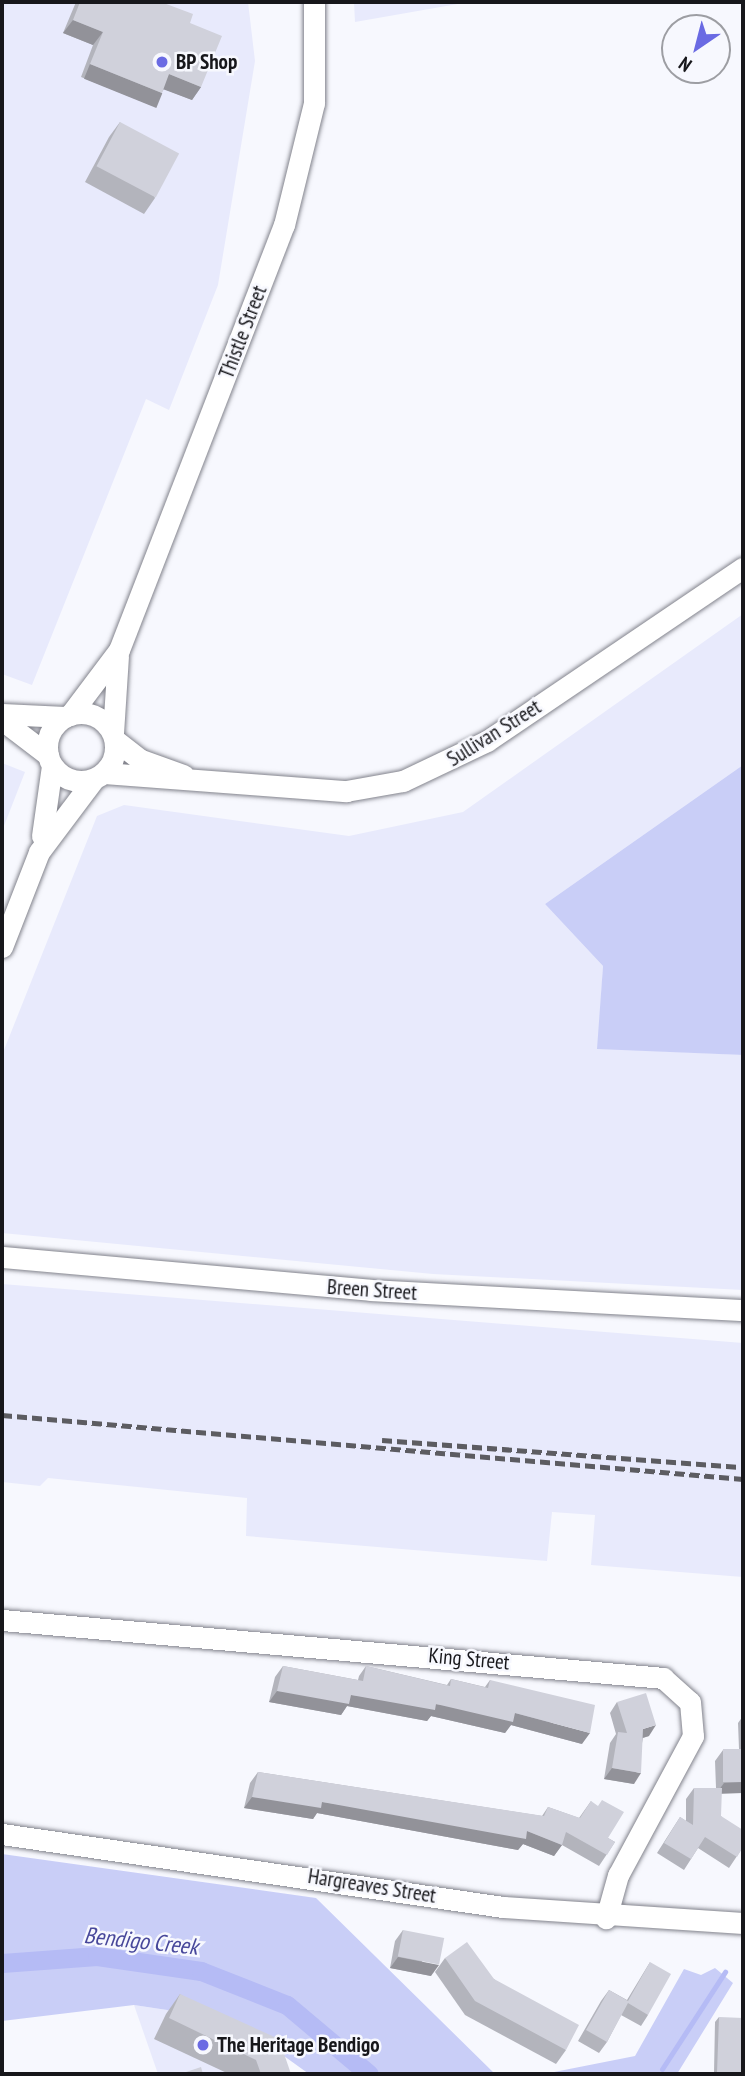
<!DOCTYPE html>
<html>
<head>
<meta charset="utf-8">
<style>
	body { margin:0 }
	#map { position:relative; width:745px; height:2076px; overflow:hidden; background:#f7f8fe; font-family:"PT Sans Narrow",sans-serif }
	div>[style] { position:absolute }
	.built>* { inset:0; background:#e8eafc }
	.green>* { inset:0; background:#c9cef7 }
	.stream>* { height:5px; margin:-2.5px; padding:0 2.5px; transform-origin:2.5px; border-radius:2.5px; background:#b5bbf5 }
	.canal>* { height:19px; margin:-9.5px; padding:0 9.5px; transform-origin:9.5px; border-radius:9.5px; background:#b5bbf5 }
	.roads { filter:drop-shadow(0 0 2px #82838c) drop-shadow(0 0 2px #82838c) }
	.minor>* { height:21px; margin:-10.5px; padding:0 10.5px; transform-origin:10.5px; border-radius:10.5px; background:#fff }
	.minor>.ring { margin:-10.5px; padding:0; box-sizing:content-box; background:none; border:21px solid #fff; border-radius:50% }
	.rail>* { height:5px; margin-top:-2.5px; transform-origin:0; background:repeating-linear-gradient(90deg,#5c5c61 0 10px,transparent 0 15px) }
	.wall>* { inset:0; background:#b3b4bc }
	.shaded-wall>* { inset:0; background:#929299; transform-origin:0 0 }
	.building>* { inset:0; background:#d0d1db; transform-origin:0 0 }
	.dots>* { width:19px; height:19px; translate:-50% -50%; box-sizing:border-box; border:4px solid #f7f8fe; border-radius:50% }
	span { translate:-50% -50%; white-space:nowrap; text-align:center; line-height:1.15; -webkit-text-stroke:5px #f7f8fe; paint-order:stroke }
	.poi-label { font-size:21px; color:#17171b; font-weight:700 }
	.left { translate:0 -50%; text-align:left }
	.street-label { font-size:21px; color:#17171b }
	.water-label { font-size:23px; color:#48489b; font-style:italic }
	.frame { position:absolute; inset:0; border:4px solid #17171b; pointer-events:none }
	.north { position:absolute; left:661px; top:14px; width:70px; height:70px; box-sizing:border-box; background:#f7f8fe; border:2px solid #9d9ea3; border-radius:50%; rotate:215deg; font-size:19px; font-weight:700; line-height:28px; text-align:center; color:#17171b }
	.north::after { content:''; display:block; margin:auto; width:24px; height:32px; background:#6a6ae3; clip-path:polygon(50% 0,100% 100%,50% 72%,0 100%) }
</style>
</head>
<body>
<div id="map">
	<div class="built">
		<i style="clip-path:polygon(2px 2px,248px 2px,255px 61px,218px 285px,169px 410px,146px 399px,32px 685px,2px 674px)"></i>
		<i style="clip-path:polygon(354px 2px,469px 2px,355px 22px)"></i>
		<i style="clip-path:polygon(743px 614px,743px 765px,545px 904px,603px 966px,598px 1048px,743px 1055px,743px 1290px,433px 1274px,2px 1233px,2px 1055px,97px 816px,124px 805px,349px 836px,463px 812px)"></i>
		<i style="clip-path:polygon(2px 763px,25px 772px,2px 831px)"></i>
		<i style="clip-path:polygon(2px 1284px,743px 1343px,743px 1577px,591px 1565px,595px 1515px,552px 1512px,547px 1561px,246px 1536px,247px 1498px,48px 1478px,40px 1486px,2px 1482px)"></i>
		<i style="clip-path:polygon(134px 2005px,167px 2010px,267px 2050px,276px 2074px,158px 2074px)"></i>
	</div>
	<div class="green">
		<i style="clip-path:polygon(743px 765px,743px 1055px,597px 1049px,603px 966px,545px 904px)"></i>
		<i style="clip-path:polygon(2px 1854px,316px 1898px,495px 2074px,309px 2074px,277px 2051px,167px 2010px,134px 2005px,2px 2021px)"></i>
		<i style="clip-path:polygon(715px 1968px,733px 1983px,677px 2074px,544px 2074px,635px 2056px,684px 1969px,701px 1975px)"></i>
	</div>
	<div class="stream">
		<i style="left:662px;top:2069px;width:116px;rotate:-57deg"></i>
	</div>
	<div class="canal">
		<i style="left:2px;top:1963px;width:95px;rotate:-4.2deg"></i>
		<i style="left:97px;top:1956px;width:105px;rotate:8.2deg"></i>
		<i style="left:201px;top:1971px;width:92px;rotate:21.6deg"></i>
		<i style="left:287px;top:2005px;width:107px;rotate:40.1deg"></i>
	</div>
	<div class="roads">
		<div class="minor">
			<i class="ring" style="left:47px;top:713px;width:47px;height:47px"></i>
			<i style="left:2px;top:714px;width:63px;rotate:2.7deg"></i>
			<i style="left:70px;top:715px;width:81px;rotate:-53deg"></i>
			<i style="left:119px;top:650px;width:456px;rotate:-68.8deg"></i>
			<i style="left:284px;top:225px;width:126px;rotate:-76.2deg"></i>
			<i style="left:314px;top:103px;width:101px;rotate:-90deg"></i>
			<i style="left:2px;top:720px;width:58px;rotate:37.3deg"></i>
			<i style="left:113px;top:733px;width:77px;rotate:-86.3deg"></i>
			<i style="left:115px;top:740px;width:33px;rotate:38deg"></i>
			<i style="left:141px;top:760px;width:45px;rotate:19.7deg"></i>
			<i style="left:104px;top:773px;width:243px;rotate:4.3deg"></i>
			<i style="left:346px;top:791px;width:58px;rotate:-10deg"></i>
			<i style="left:403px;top:781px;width:93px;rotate:-25.5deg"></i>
			<i style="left:487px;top:741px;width:309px;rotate:-34.1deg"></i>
			<i style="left:42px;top:836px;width:71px;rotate:-81.9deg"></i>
			<i style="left:2px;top:947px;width:102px;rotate:-68.7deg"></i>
			<i style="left:39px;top:852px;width:90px;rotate:-53.1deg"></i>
			<i style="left:2px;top:1257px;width:370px;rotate:5.1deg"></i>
			<i style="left:371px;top:1290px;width:373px;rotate:3.1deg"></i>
			<i style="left:2px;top:1620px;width:664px;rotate:5.01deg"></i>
			<i style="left:663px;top:1678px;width:36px;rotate:42deg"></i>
			<i style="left:690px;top:1702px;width:34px;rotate:85deg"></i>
			<i style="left:693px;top:1736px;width:158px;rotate:118.3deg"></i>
			<i style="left:618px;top:1875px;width:45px;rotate:105.6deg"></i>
			<i style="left:2px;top:1834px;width:506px;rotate:8.29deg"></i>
			<i style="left:503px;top:1907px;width:241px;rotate:3.8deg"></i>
		</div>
	</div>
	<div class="rail">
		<i style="left:2px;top:1415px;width:744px;rotate:4.94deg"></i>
		<i style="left:382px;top:1440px;width:362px;rotate:4.3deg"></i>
	</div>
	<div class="wall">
		<i style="clip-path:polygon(76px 2px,161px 2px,190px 23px,201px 87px,192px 100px,164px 89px,153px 106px,81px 77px,93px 45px,63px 33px)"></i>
		<i style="clip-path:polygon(120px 122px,155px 198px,144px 214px,85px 182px,109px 137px)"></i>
		<i style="clip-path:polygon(283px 1666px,358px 1680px,359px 1676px,366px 1666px,447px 1685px,451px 1679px,485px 1687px,490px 1680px,582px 1744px,511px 1725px,505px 1733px,431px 1716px,427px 1721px,347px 1706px,341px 1715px,269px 1702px,275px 1677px)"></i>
		<i style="clip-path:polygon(617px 1702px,649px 1736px,643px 1738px,634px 1784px,604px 1779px,610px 1743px,616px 1734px,610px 1713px)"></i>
		<i style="clip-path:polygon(743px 1716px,743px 1793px,721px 1793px,721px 1816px,743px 1847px,729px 1868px,698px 1848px,684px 1870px,657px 1853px,680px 1817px,686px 1821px,686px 1799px,694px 1788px,716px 1788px,715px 1761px,723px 1750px,739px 1749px,738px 1723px)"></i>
		<i style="clip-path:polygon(258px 1772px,542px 1816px,548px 1807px,579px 1818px,591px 1801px,608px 1838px,615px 1842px,599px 1866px,562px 1845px,554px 1856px,523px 1844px,518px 1850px,317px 1813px,313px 1819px,244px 1808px,250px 1783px)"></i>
		<i style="clip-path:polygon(403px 1930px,431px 1976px,390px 1968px,395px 1941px)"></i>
		<i style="clip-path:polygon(445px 1958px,494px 1979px,566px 2050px,556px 2064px,465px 2015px,435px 1972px)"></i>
		<i style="clip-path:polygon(650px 1962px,648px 2015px,641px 2026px,621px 2015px,607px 2042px,599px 2053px,578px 2041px,601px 2001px,609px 1990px,627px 2000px)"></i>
		<i style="clip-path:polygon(180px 1994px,291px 2074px,229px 2074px,154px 2039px,166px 2014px)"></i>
		<i style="clip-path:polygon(719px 2017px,741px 2074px,694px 2074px,696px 2072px,714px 2073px,715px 2022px)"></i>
	</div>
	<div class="shaded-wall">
		<i style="clip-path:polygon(73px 20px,103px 32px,93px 45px,63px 33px)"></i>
		<i style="left:90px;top:64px;width:78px;height:16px;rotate:22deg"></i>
		<i style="clip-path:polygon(169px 74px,201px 87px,192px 100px,160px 88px)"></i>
		<i style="clip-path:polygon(277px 1691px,351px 1695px,515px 1713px,590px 1733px,582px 1744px,511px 1725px,505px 1733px,431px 1716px,427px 1721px,347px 1706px,341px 1715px,269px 1702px)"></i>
		<i style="clip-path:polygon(656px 1725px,649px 1736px,635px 1740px,643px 1729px)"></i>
		<i style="clip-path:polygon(612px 1768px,641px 1773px,634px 1784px,604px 1779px)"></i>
		<i style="clip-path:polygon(743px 1782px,743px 1793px,716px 1794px,724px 1783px)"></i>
		<i style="clip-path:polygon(252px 1797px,322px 1802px,527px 1831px,562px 1845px,554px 1856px,523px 1844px,518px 1850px,317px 1813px,313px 1819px,244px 1808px)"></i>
		<i style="clip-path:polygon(398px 1957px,439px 1965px,431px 1976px,390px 1968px)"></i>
	</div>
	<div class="building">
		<i style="clip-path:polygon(80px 2px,161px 2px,193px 14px,190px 23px,222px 36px,201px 87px,169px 74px,162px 93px,90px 64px,103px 32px,73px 20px)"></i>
		<i style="left:120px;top:122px;width:67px;height:50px;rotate:28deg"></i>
		<i style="clip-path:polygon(283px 1666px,363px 1681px,366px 1666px,450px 1686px,451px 1679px,488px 1688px,490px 1680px,595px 1705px,590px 1733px,515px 1713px,513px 1722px,436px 1704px,435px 1710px,351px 1695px,349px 1704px,277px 1691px)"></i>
		<i style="clip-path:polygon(646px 1693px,656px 1725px,643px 1729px,641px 1773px,612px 1768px,618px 1732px,627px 1733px,617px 1702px)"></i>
		<i style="left:743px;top:1749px;width:33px;height:20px;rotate:90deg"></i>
		<i style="clip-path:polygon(258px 1772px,544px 1816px,548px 1807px,580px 1818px,591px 1801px,598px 1806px,602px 1800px,624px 1812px,608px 1838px,615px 1842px,607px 1855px,566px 1832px,562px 1845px,527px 1831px,526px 1839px,322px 1802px,321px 1808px,252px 1797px)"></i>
		<i style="clip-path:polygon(694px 1788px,722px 1788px,721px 1816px,743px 1830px,743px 1847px,737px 1857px,705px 1837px,691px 1859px,664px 1843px,680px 1817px,693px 1825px)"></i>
		<i style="left:403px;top:1930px;width:42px;height:27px;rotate:11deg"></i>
		<i style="clip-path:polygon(467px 1942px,494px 1979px,579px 2025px,566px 2050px,475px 2001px,445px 1958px)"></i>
		<i style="clip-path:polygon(650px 1962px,671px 1974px,648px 2015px,628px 2003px,607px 2042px,586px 2030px,609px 1990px,628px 2001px)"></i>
		<i style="clip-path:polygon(180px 1994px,279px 2039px,291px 2074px,261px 2074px,256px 2060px,169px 2018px)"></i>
		<i style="clip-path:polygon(719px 2017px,743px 2018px,741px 2074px,696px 2074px,696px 2072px,717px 2073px)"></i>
		<i style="clip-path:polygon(201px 2067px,203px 2074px,180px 2074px)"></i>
	</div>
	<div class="dots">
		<i style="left:162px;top:62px;background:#6a6ae3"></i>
		<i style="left:203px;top:2045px;background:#6a6ae3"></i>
	</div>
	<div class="poi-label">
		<span class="left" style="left:176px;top:62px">BP Shop</span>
		<span class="left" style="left:217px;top:2045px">The Heritage Bendigo</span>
	</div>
	<div class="street-label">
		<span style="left:243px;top:332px;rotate:-69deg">Thistle Street</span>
		<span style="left:494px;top:733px;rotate:-32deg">Sullivan Street</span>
		<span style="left:372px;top:1290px;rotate:4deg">Breen Street</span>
		<span style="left:469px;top:1659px;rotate:5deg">King Street</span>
		<span style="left:372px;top:1886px;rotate:9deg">Hargreaves Street</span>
	</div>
	<div class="water-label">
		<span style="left:141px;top:1941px;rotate:6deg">Bendigo Creek</span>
	</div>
	<div class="frame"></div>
	<div class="north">N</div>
</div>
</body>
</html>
